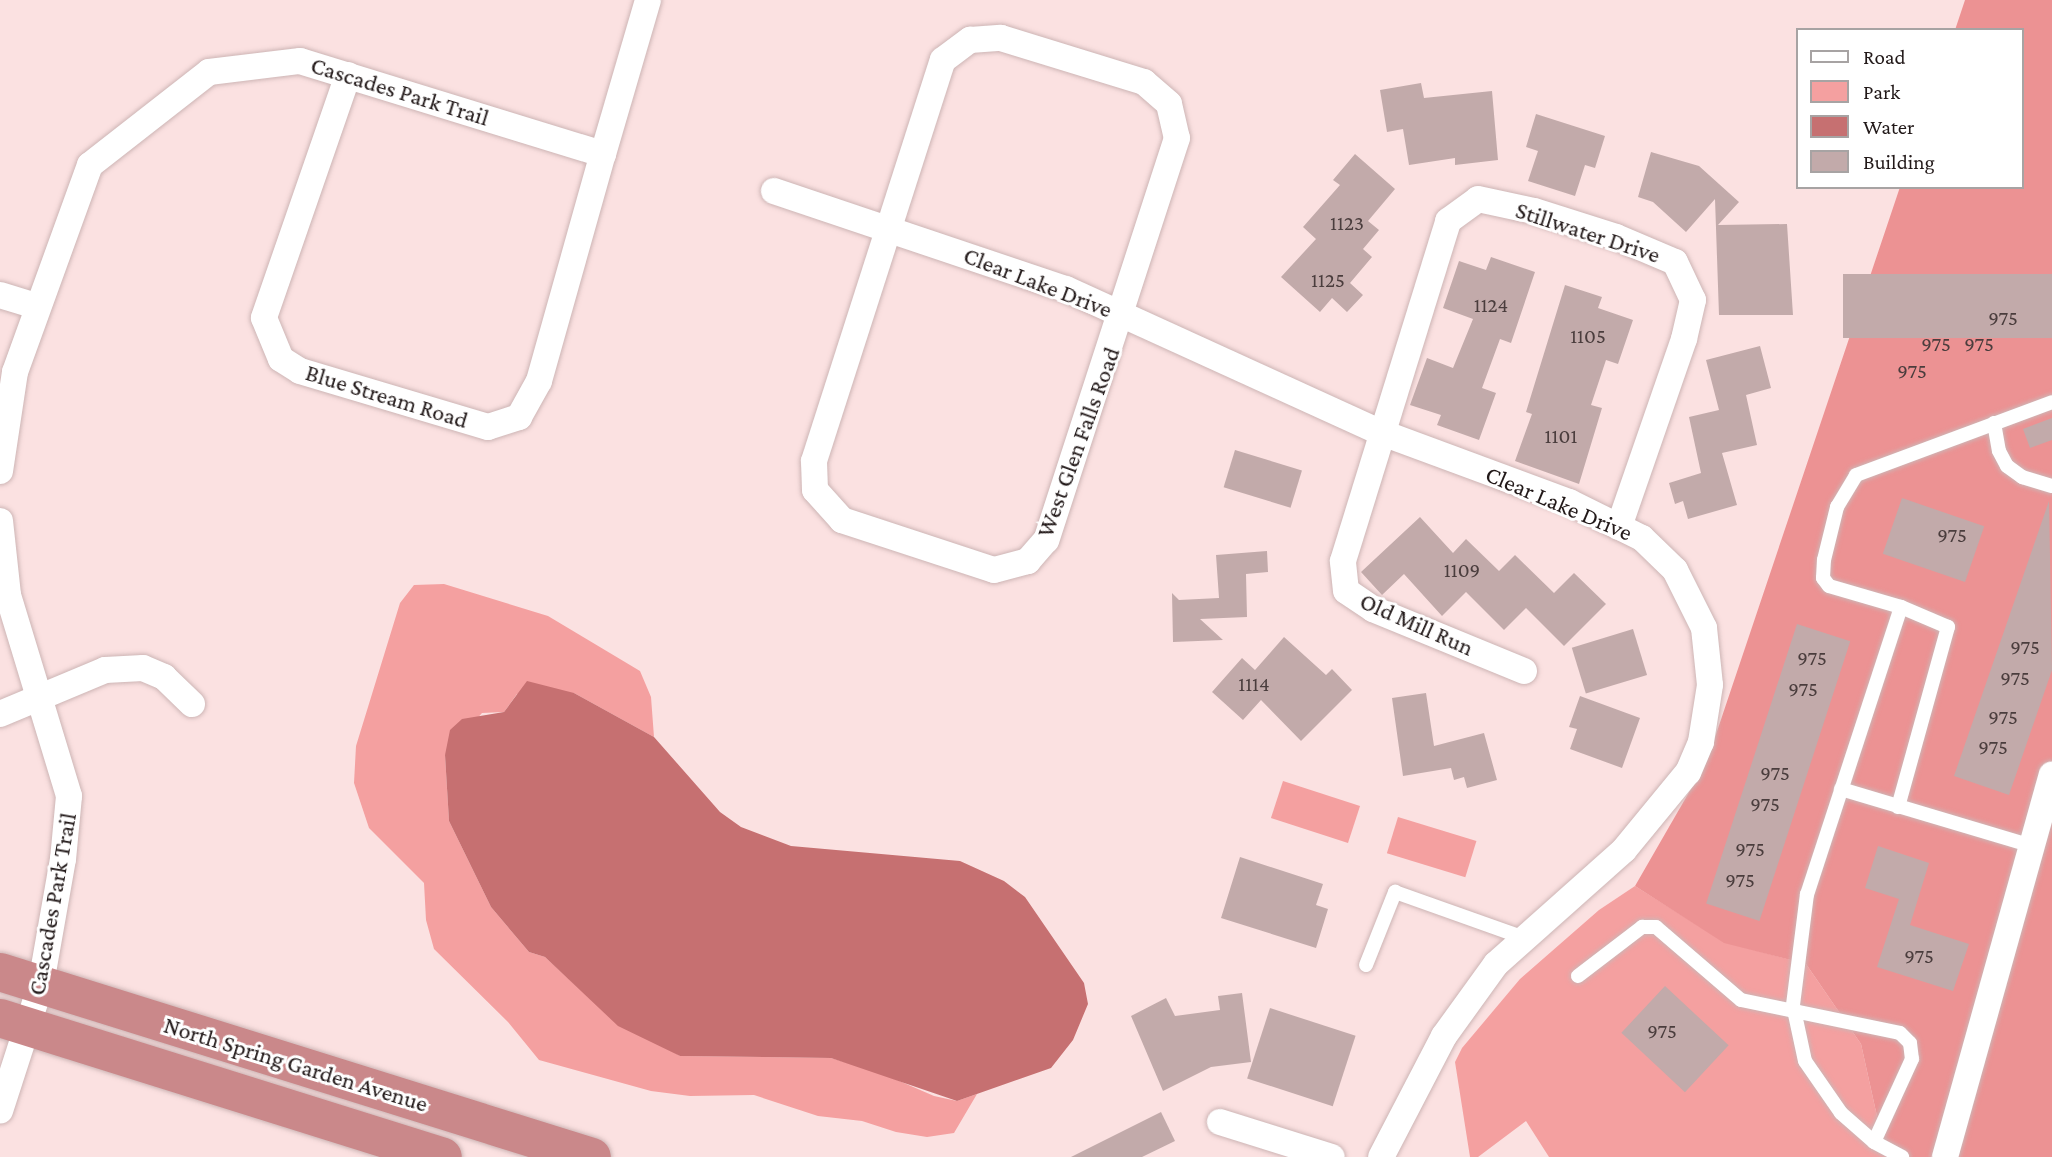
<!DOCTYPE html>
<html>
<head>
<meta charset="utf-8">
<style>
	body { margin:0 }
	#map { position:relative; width:2052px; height:1157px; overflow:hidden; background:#fbe1e1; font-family:"Crimson Pro",serif }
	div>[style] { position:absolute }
	.green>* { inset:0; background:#f4a0a0; transform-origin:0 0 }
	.forest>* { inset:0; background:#ec9293 }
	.water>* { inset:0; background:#c67071 }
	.building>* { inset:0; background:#c2aaaa; transform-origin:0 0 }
	.roads { filter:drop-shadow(0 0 2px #cdb5b5) drop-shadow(0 0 2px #cdb5b5) }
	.service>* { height:14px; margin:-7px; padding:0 7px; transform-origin:7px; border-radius:7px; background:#fff }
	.minor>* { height:26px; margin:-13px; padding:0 13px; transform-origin:13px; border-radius:13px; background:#fff }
	.trunk>* { height:38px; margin:-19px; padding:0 19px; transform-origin:19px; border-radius:19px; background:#ca888a }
	span { translate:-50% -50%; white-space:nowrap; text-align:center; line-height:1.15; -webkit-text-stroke:6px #fff; paint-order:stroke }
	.number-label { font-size:21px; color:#4a3d3d }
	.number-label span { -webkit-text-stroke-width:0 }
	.street-label { font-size:24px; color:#221919 }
	.legend { position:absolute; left:1796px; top:28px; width:228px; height:161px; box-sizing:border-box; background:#fff; border:2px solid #a7a3a3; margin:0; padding:9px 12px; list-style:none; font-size:21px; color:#221919 }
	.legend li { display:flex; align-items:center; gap:14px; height:35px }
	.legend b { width:35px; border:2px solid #a7a3a3 }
</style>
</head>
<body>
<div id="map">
	<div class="green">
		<i style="clip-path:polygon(444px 584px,548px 616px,640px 671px,651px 697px,654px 737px,574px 693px,517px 694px,504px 712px,482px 713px,445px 755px,449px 821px,491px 907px,529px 952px,545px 957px,598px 1006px,680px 1056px,831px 1058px,881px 1073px,934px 1096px,957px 1101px,977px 1094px,954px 1133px,927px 1137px,896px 1132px,862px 1121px,818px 1116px,754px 1095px,690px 1096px,651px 1091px,539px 1060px,508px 1022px,434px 949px,426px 920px,424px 883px,369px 828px,354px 783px,356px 746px,400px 603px,414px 585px)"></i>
		<i style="left:1283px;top:781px;width:81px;height:39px;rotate:18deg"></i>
		<i style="left:1398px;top:817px;width:82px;height:38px;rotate:17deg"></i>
		<i style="clip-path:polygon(1635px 886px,1724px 942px,1806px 964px,1861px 1044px,1886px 1157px,1549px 1157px,1526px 1121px,1478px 1157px,1470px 1157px,1455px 1062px,1462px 1048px,1520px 979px,1599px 910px)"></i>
	</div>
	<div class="forest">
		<i style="clip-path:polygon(1965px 0,2052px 0,2052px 1157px,1886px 1157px,1861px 1044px,1806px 964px,1724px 943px,1635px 886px,1707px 761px,1900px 187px,2022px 187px,2022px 30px,1955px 30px)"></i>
	</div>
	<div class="water">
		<i style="clip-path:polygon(527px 681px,574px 693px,654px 737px,720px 812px,741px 827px,791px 846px,960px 861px,1004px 881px,1025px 897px,1084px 983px,1088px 1004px,1073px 1040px,1051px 1068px,957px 1101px,831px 1058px,680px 1056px,618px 1026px,545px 957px,529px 952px,491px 907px,449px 821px,445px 755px,450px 730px,462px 719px,504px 712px)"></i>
	</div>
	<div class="building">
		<i style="clip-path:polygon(1421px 83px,1424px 98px,1492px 91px,1498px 160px,1455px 165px,1455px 158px,1409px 165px,1403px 129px,1387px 132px,1380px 90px)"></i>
		<i style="clip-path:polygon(1536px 114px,1605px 136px,1595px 168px,1585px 165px,1575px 196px,1528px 181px,1538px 151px,1526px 147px)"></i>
		<i style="clip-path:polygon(1651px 152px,1699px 166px,1739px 202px,1718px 225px,1787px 224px,1793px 315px,1719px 315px,1715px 199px,1686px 232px,1653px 202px,1638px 197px)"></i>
		<i style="clip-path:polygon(1355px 154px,1395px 189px,1368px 221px,1379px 230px,1363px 249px,1372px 257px,1350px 283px,1363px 295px,1347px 312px,1332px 298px,1320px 312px,1281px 277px,1316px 239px,1303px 227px,1340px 185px,1333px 180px)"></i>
		<i style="clip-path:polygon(1491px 257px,1535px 272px,1511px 343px,1500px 339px,1482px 388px,1496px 393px,1479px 440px,1437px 425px,1441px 415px,1410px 405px,1427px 358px,1453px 368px,1473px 319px,1443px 308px,1459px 261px,1486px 270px)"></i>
		<i style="left:2052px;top:274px;width:64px;height:209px;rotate:90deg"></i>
		<i style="clip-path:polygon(1565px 285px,1602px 297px,1598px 308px,1633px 320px,1618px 364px,1606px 360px,1591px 405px,1602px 408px,1579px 484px,1515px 461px,1532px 414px,1526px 412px)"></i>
		<i style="clip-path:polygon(1760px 346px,1771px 388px,1746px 395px,1757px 445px,1722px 453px,1737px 505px,1688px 519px,1683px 501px,1675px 504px,1669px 483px,1701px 473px,1689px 417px,1719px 410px,1706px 360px)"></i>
		<i style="clip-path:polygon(2052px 418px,2052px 440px,2030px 448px,2023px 429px)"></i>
		<i style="left:1235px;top:450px;width:70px;height:39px;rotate:17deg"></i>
		<i style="left:1902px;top:498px;width:87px;height:59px;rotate:19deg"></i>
		<i style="clip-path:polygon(2049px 501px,2052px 670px,2009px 795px,1954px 776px)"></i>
		<i style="clip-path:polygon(1420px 517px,1453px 553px,1466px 539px,1499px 571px,1515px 555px,1554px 593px,1574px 573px,1606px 604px,1564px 646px,1526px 608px,1504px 630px,1466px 592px,1442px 616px,1404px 574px,1382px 595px,1361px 572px)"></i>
		<i style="clip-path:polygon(1267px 551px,1268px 572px,1246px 574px,1247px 617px,1200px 619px,1223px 640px,1173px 642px,1172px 593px,1179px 600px,1219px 598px,1216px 555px)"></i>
		<i style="left:1797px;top:624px;width:56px;height:294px;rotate:18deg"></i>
		<i style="left:1633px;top:629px;width:48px;height:64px;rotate:73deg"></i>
		<i style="clip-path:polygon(1284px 637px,1326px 675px,1332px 669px,1352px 690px,1301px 741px,1261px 700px,1243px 720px,1212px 692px,1242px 658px,1255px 670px)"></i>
		<i style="clip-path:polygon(1426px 693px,1434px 746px,1484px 733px,1497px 780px,1467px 788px,1464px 777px,1454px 780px,1451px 768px,1403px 776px,1392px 698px)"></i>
		<i style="clip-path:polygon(1580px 696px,1640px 718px,1622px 768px,1570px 749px,1577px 729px,1569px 727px)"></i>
		<i style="clip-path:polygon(1878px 846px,1929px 863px,1910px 925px,1969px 944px,1953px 991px,1877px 967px,1899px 899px,1865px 888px)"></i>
		<i style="clip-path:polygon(1240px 857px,1323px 884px,1316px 905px,1328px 909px,1316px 948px,1221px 918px)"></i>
		<i style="left:1665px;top:986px;width:87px;height:64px;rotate:43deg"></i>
		<i style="clip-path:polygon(1242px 993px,1251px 1062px,1211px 1067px,1163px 1091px,1131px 1016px,1166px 998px,1175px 1016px,1220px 1010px,1218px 996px)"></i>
		<i style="left:1270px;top:1008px;width:90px;height:74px;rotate:18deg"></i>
		<i style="clip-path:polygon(1161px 1112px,1175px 1141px,1142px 1157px,1071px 1157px)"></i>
	</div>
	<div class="roads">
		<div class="service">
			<i style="left:1994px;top:423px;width:28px;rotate:80deg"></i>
			<i style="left:1999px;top:451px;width:17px;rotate:62deg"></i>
			<i style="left:2007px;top:466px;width:19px;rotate:36deg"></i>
			<i style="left:2022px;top:477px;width:31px;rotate:17deg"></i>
			<i style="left:1901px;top:607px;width:302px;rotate:108.1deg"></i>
			<i style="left:1807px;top:894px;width:112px;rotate:97.2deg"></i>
			<i style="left:1793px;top:1005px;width:57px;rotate:77.9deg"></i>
			<i style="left:1805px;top:1061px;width:63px;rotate:55.3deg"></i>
			<i style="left:1841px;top:1113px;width:44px;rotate:41.3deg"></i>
			<i style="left:1874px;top:1142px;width:32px;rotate:28deg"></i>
			<i style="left:1841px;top:789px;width:199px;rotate:16.6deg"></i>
			<i style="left:1898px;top:807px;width:187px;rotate:-74.5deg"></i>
			<i style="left:1948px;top:627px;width:51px;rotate:-156.9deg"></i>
			<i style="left:1901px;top:607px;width:75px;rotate:-163.7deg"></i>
			<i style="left:1829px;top:586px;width:10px;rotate:-127deg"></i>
			<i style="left:1823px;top:578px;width:18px;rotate:-87deg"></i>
			<i style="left:1824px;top:560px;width:55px;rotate:-76.2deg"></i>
			<i style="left:1837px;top:507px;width:37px;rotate:-59deg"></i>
			<i style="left:1856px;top:475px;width:209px;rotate:-20.4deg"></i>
			<i style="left:1366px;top:965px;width:79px;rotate:-68.3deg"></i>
			<i style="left:1395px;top:892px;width:137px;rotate:19.6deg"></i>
			<i style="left:1578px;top:976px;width:81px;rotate:-37.4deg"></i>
			<i style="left:1642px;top:927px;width:14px"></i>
			<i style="left:1656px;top:927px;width:112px;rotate:40.7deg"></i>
			<i style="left:1741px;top:1000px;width:162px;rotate:11.7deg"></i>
			<i style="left:1900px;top:1033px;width:14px;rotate:45deg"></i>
			<i style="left:1910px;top:1043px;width:16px;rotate:83deg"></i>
			<i style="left:1912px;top:1059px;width:91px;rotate:114.6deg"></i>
		</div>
		<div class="minor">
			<i style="left:1001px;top:38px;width:150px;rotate:17.1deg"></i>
			<i style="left:1144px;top:82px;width:33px;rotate:41deg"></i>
			<i style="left:1169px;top:104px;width:35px;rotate:77deg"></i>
			<i style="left:1177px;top:138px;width:423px;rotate:108deg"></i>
			<i style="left:1046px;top:540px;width:28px;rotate:131deg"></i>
			<i style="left:1028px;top:561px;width:35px;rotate:165deg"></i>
			<i style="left:994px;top:570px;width:160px;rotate:-161.8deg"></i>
			<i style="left:842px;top:520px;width:40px;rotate:-132deg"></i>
			<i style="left:815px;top:490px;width:29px;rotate:-92deg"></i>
			<i style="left:814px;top:461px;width:421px;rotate:-72.2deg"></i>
			<i style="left:943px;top:60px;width:34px;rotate:-37deg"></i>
			<i style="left:970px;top:40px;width:31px;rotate:-4deg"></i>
			<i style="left:348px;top:75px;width:257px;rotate:109.1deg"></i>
			<i style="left:264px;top:318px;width:44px;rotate:67.5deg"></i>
			<i style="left:281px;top:359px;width:22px;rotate:32deg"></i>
			<i style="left:300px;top:371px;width:196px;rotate:16.6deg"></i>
			<i style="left:488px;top:427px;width:33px;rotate:-18deg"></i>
			<i style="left:519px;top:417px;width:41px;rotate:-60.9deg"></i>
			<i style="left:539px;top:381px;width:236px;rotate:-74.3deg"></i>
			<i style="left:774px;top:191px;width:308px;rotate:18.6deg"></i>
			<i style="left:1066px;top:289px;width:345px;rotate:24.5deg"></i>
			<i style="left:1380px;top:432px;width:202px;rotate:20.3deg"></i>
			<i style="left:1569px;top:502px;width:81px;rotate:26.3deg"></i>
			<i style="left:1642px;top:538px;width:46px;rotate:44.1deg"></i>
			<i style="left:1675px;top:570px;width:65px;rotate:63.4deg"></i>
			<i style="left:1704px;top:628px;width:57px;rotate:84deg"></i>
			<i style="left:1710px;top:685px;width:58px;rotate:99deg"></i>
			<i style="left:1701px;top:742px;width:33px;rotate:113deg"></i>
			<i style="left:1688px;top:772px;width:101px;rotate:129.4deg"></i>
			<i style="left:1624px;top:850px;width:171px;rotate:138.3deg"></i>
			<i style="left:1496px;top:964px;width:89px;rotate:125.8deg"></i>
			<i style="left:1444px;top:1036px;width:136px;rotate:117.5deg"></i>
			<i style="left:0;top:295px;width:38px;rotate:17deg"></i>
			<i style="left:0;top:471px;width:100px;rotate:-81.4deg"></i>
			<i style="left:15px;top:372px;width:220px;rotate:-70.1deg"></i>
			<i style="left:90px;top:165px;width:151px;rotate:-38deg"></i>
			<i style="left:209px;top:72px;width:92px;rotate:-6.9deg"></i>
			<i style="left:300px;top:61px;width:317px;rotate:17.1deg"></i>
			<i style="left:603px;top:154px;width:160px;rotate:-73.7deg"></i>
			<i style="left:0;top:521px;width:74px;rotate:83.8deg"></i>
			<i style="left:8px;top:595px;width:210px;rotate:73.1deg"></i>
			<i style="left:69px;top:796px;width:63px;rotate:95.4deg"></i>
			<i style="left:63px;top:859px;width:127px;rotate:100deg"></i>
			<i style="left:41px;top:984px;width:133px;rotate:107.9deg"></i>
			<i style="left:1524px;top:671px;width:163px;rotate:-157.7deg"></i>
			<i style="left:1373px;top:609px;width:32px;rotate:-146deg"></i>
			<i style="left:1346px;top:591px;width:30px;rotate:-96deg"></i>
			<i style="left:1343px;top:561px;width:356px;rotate:-72.8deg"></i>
			<i style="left:1448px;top:221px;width:37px;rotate:-36deg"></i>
			<i style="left:1478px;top:199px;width:57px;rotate:12.1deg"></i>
			<i style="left:1534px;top:211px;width:86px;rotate:17.6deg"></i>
			<i style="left:1616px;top:237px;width:64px;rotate:23deg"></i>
			<i style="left:1675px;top:262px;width:42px;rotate:64.7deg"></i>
			<i style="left:1693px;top:300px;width:40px;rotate:103deg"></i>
			<i style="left:1684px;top:339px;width:199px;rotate:109.1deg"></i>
			<i style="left:0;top:714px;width:114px;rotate:-22.7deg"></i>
			<i style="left:105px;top:670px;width:38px;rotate:-3deg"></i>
			<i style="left:143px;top:668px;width:23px;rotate:23deg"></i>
			<i style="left:164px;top:677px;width:39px;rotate:44deg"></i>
			<i style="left:1220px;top:1122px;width:117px;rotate:17.4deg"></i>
			<i style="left:1945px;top:1157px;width:397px;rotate:-74.4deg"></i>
		</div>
		<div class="trunk">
			<i style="left:0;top:972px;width:620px;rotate:17.35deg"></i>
			<i style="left:0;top:1018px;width:464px;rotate:17.4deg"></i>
		</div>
	</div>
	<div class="number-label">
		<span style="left:1347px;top:223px">1123</span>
		<span style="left:1328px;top:280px">1125</span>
		<span style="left:1491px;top:305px">1124</span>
		<span style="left:2003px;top:318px">975</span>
		<span style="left:1588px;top:336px">1105</span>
		<span style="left:1936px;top:344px">975</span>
		<span style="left:1979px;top:344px">975</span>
		<span style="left:1912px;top:371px">975</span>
		<span style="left:1561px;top:436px">1101</span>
		<span style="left:1952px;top:535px">975</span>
		<span style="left:1462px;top:570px">1109</span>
		<span style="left:2025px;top:647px">975</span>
		<span style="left:1812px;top:658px">975</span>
		<span style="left:2015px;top:678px">975</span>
		<span style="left:1254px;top:684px">1114</span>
		<span style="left:1803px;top:689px">975</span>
		<span style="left:2003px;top:717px">975</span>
		<span style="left:1993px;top:747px">975</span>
		<span style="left:1775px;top:773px">975</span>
		<span style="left:1765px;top:804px">975</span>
		<span style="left:1750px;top:849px">975</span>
		<span style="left:1740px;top:880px">975</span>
		<span style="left:1919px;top:956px">975</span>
		<span style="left:1662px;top:1031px">975</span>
	</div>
	<div class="street-label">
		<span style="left:400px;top:91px;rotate:17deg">Cascades Park Trail</span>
		<span style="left:1588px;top:232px;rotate:18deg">Stillwater Drive</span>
		<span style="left:1038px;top:282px;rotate:21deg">Clear Lake Drive</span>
		<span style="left:387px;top:396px;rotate:17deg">Blue Stream Road</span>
		<span style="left:1078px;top:442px;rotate:-70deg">West Glen Falls Road</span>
		<span style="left:1559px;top:503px;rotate:23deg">Clear Lake Drive</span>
		<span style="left:1417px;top:624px;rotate:24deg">Old Mill Run</span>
		<span style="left:52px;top:904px;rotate:-80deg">Cascades Park Trail</span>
		<span style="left:296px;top:1064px;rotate:17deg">North Spring Garden Avenue</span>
	</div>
	<ul class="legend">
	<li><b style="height:9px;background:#fff"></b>Road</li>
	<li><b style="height:19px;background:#f4a0a0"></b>Park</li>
	<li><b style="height:19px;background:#c67071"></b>Water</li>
	<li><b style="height:19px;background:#c2aaaa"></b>Building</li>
	</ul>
</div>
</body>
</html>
